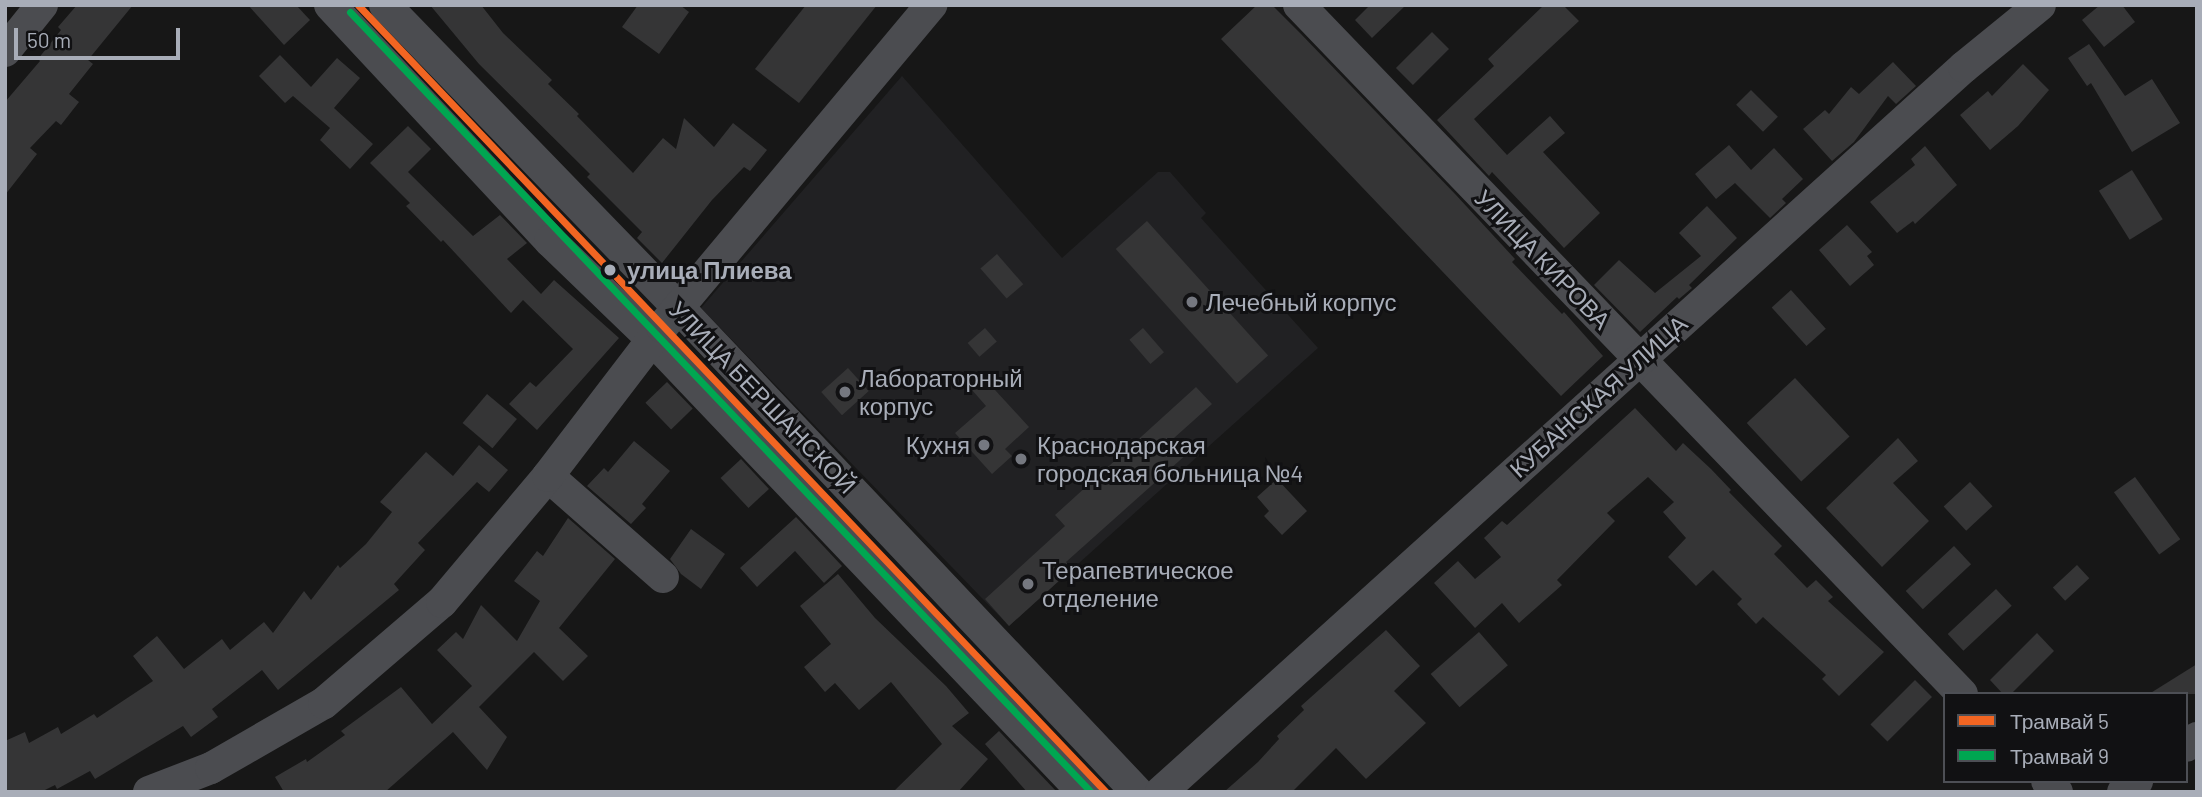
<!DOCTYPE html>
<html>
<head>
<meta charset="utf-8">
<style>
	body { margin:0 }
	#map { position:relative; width:2202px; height:797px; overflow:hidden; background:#171717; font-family:Barlow,sans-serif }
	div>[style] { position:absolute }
	.built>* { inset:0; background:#212123 }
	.building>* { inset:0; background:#353536; transform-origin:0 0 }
	.minor>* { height:32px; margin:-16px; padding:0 16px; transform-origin:16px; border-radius:16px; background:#4b4c50 }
	.tram-1>* { height:7px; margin:-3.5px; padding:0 3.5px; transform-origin:3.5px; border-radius:3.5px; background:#f26522 }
	.tram-2>* { height:7px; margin:-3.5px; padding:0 3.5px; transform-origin:3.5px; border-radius:3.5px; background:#00a651 }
	.dots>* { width:19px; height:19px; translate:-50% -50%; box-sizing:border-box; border:4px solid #111113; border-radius:50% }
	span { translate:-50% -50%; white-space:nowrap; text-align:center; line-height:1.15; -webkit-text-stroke:6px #111113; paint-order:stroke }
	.street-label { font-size:24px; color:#a8adb8 }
	.stop-label { font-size:24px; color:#a8adb8; font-weight:700 }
	.left { translate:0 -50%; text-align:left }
	.poi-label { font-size:24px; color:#a8adb8 }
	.right { translate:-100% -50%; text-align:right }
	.frame { position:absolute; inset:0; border:7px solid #a8adb8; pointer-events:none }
	.legend { position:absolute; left:1943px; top:692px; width:245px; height:91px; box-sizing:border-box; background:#111113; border:2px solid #4d4f55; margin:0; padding:9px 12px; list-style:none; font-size:21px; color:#a8adb8 }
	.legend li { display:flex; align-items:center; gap:14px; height:35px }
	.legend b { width:35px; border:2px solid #4d4f55 }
	.scale { position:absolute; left:14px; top:28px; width:166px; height:32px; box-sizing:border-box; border:4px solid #a8adb8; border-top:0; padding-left:9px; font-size:21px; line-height:24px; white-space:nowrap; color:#a8adb8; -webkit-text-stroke:5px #111113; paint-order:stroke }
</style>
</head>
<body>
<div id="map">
	<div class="built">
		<i style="clip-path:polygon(902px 76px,1062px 258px,1158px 172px,1170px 172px,1206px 213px,1201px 218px,1318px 348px,1009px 626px,701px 308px)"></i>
	</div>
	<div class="building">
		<i style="clip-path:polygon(77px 5px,133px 5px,88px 60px,93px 64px,69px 94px,79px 102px,61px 125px,56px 121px,30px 148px,37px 154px,5px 195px,5px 102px,40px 61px,38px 59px,61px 30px,58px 27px)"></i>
		<i style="clip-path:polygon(248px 5px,296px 5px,310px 20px,284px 45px)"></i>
		<i style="clip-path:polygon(430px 5px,481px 5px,503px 33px,552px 80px,548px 84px,579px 114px,577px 116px,633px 173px,663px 138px,676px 149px,684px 118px,714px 147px,733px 123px,767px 150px,750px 171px,744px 167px,712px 200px,662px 263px,637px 238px,642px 232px,587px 177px,590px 174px,479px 64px)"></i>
		<i style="clip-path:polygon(638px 5px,680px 5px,689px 12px,659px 54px,622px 27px)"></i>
		<i style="clip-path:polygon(806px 5px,877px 5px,799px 103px,755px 69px)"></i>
		<i style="clip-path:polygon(1257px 5px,1272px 5px,1301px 34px,1456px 195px,1515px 259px,1512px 262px,1562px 314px,1564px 312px,1603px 356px,1561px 396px,1221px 39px)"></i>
		<i style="clip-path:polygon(1370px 5px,1406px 5px,1372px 38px,1355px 20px)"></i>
		<i style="clip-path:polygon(1544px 5px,1563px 5px,1579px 21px,1474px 119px,1507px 155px,1550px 116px,1565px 133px,1543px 152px,1600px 213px,1564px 248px,1492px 172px,1489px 176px,1437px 120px,1494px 66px,1488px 59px)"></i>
		<i style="clip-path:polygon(2100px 5px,2122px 5px,2135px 22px,2104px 47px,2082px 20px)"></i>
		<i style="left:1432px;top:32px;width:24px;height:51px;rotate:45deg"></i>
		<i style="clip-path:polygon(2089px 44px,2125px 96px,2152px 79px,2180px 123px,2132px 152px,2091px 83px,2087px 86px,2068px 58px)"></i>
		<i style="clip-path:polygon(280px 55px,311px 87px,337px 58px,360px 78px,334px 108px,373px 144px,350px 169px,320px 140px,330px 128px,293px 96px,285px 103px,259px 76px)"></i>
		<i style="clip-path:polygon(1893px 62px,1916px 86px,1896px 104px,1888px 96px,1854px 142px,1832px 161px,1803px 129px,1825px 110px,1829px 114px,1851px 87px,1859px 94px)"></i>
		<i style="clip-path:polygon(2023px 64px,2049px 90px,2018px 126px,1990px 150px,1960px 115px,1988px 91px,1992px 96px)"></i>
		<i style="left:1751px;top:90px;width:38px;height:21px;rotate:45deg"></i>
		<i style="clip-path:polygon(408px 126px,431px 149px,408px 172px,473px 236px,500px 215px,527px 243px,507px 259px,541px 294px,554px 280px,619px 338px,537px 430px,509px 404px,530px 382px,536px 387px,573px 349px,523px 300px,511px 313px,443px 240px,441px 242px,406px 206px,410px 203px,370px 163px)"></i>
		<i style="clip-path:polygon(1729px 145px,1751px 170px,1774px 148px,1803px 179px,1782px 199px,1786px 203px,1770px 218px,1735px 183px,1716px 199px,1695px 174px)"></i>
		<i style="clip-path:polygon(1925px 146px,1957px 185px,1915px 224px,1913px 221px,1897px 233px,1870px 202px,1915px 165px,1911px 159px)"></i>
		<i style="left:2132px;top:170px;width:58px;height:39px;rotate:58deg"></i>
		<i style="clip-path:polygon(1707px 206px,1737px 238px,1689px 285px,1692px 288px,1679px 299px,1677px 297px,1640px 332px,1594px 285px,1619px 260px,1655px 293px,1701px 256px,1679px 233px)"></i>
		<i style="left:1147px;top:221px;width:181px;height:42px;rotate:48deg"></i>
		<i style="clip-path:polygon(1847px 225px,1872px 252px,1867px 256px,1874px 265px,1850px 286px,1819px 250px)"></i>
		<i style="left:997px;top:254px;width:40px;height:22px;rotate:49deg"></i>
		<i style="left:1791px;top:290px;width:52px;height:26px;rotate:48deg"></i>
		<i style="left:985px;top:328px;width:18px;height:23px;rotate:49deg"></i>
		<i style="left:1143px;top:328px;width:32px;height:18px;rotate:49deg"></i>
		<i style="left:848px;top:368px;width:31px;height:36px;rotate:48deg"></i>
		<i style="clip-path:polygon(984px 378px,1029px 427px,1005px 449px,1012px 456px,992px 474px,955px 433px,986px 406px,972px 390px)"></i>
		<i style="left:1795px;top:378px;width:80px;height:66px;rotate:47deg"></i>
		<i style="left:667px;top:382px;width:37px;height:30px;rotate:46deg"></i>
		<i style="clip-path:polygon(1196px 387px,1212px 404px,1174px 438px,1188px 453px,1066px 562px,1072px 569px,1009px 626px,985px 599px,1065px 526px,1055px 515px)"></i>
		<i style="left:487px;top:394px;width:39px;height:38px;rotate:40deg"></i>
		<i style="clip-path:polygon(1635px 408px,1676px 451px,1683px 443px,1711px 469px,1731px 490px,1729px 492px,1782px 546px,1774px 554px,1807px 588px,1816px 580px,1833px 597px,1828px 601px,1884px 652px,1839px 696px,1822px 679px,1826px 675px,1763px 617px,1756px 624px,1737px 604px,1742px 599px,1713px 570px,1696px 586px,1668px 557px,1686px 538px,1663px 512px,1674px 502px,1648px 477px,1607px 513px,1615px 521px,1557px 580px,1562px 585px,1519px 623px,1502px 603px,1475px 628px,1434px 583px,1458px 561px,1475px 579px,1501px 557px,1484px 538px,1502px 521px,1507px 525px)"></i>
		<i style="clip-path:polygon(1898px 438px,1918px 461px,1893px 483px,1929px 521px,1882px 567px,1826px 508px)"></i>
		<i style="clip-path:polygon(634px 441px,670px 471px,642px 504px,646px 508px,631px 524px,587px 486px,604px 468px,608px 472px)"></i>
		<i style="clip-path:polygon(479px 445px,508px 470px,489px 492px,477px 482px,418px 543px,425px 550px,394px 584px,399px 590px,278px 690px,262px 670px,212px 709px,218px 717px,191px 737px,183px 726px,95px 779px,90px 771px,57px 789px,55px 785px,41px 792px,5px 792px,5px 741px,25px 732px,29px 743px,58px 727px,61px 734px,94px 714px,97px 718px,153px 681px,133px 656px,157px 636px,184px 669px,222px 639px,230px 650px,264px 622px,273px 633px,304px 591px,311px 600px,338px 565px,340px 568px,366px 544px,392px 512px,380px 502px,426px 452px,453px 476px)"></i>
		<i style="left:741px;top:459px;width:41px;height:28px;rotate:47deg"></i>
		<i style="left:2135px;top:477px;width:77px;height:26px;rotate:54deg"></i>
		<i style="clip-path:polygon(1277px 479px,1307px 511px,1282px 535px,1264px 516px,1269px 511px,1257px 497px)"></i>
		<i style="left:1970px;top:482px;width:33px;height:36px;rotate:47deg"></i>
		<i style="clip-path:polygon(796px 517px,842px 566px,824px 583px,795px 551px,757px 587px,740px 568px)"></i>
		<i style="clip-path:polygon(568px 518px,615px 559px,559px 628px,588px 656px,563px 681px,534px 652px,479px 707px,507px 737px,487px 770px,453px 732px,385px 792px,284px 792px,275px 777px,306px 759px,307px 762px,345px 735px,341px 731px,401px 687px,432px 724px,472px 686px,437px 650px,456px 632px,463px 639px,481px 605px,517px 641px,540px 601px,514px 581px,537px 551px,543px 556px)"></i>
		<i style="clip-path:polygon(691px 529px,725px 554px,701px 589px,681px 574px,670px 559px)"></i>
		<i style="left:1954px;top:546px;width:25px;height:66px;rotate:47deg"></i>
		<i style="left:2077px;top:565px;width:18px;height:33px;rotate:47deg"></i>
		<i style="clip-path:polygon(838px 574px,875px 618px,946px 686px,969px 713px,952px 726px,988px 759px,958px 792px,893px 792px,942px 744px,891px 682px,859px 710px,835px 683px,825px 692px,804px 667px,831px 644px,800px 606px)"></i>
		<i style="left:1996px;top:589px;width:23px;height:66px;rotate:47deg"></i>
		<i style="clip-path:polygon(1386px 630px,1420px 666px,1394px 691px,1426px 723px,1366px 779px,1336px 748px,1292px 792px,1224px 792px,1258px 762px,1279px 739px,1277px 736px,1304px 710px,1301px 706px)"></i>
		<i style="left:1479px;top:632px;width:44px;height:64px;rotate:49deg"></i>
		<i style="clip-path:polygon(2037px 633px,2054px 651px,2011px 694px,2003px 694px,1990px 680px)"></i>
		<i style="clip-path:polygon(2197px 664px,2197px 694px,2149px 694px)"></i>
		<i style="left:1915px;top:680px;width:24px;height:63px;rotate:45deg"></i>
		<i style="clip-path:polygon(999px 731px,1057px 792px,1027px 792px,985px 744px)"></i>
	</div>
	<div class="minor">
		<i style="left:330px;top:5px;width:323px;rotate:47deg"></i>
		<i style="left:550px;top:241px;width:143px;rotate:43.9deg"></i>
		<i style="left:653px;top:340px;width:624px;rotate:46.43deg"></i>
		<i style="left:385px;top:5px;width:422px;rotate:45.9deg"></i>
		<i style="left:679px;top:308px;width:666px;rotate:46.58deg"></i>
		<i style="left:1299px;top:5px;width:956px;rotate:46.1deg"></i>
		<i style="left:5px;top:51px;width:59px;rotate:-51.2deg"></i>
		<i style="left:548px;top:476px;width:153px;rotate:41.3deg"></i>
		<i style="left:2186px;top:746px;width:14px;rotate:-36deg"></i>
		<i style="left:2047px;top:781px;width:15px;rotate:48deg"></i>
		<i style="left:149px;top:792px;width:66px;rotate:-21.2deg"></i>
		<i style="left:211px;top:768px;width:130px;rotate:-29.9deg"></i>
		<i style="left:324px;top:703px;width:155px;rotate:-40.6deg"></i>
		<i style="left:442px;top:602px;width:165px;rotate:-49.9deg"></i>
		<i style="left:548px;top:476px;width:188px;rotate:-52.6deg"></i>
		<i style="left:662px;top:327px;width:420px;rotate:-50.1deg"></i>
		<i style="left:1161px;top:792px;width:1082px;rotate:-42.08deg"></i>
		<i style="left:1964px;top:67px;width:98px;rotate:-39.2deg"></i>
		<i style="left:2123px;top:792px;width:18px;rotate:-38deg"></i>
	</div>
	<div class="tram-1">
		<i style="left:358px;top:5px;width:1086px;rotate:46.46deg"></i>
	</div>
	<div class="tram-2">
		<i style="left:350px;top:12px;width:1076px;rotate:46.47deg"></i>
	</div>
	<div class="dots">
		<i style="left:610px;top:270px;background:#a8adb8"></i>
		<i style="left:1192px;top:302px;background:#757880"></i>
		<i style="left:845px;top:392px;background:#757880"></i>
		<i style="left:984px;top:445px;background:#757880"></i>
		<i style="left:1021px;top:459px;background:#757880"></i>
		<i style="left:1028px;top:584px;background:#757880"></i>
	</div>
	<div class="street-label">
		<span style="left:1543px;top:259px;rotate:46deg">УЛИЦА КИРОВА</span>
		<span style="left:1598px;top:396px;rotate:-42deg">КУБАНСКАЯ УЛИЦА</span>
		<span style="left:763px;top:397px;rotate:46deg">УЛИЦА БЕРШАНСКОЙ</span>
	</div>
	<div class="stop-label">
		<span class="left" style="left:627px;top:270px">улица Плиева</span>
	</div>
	<div class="poi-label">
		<span class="left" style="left:1206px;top:302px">Лечебный корпус</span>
		<span class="left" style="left:859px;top:392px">Лабораторный<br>корпус</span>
		<span class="right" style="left:970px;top:445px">Кухня</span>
		<span class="left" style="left:1037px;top:459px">Краснодарская<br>городская больница №4</span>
		<span class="left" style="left:1042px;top:584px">Терапевтическое<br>отделение</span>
	</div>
	<div class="frame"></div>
	<ul class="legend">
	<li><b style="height:9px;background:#f26522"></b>Трамвай 5</li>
	<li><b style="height:9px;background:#00a651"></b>Трамвай 9</li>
	</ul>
	<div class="scale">50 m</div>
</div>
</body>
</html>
